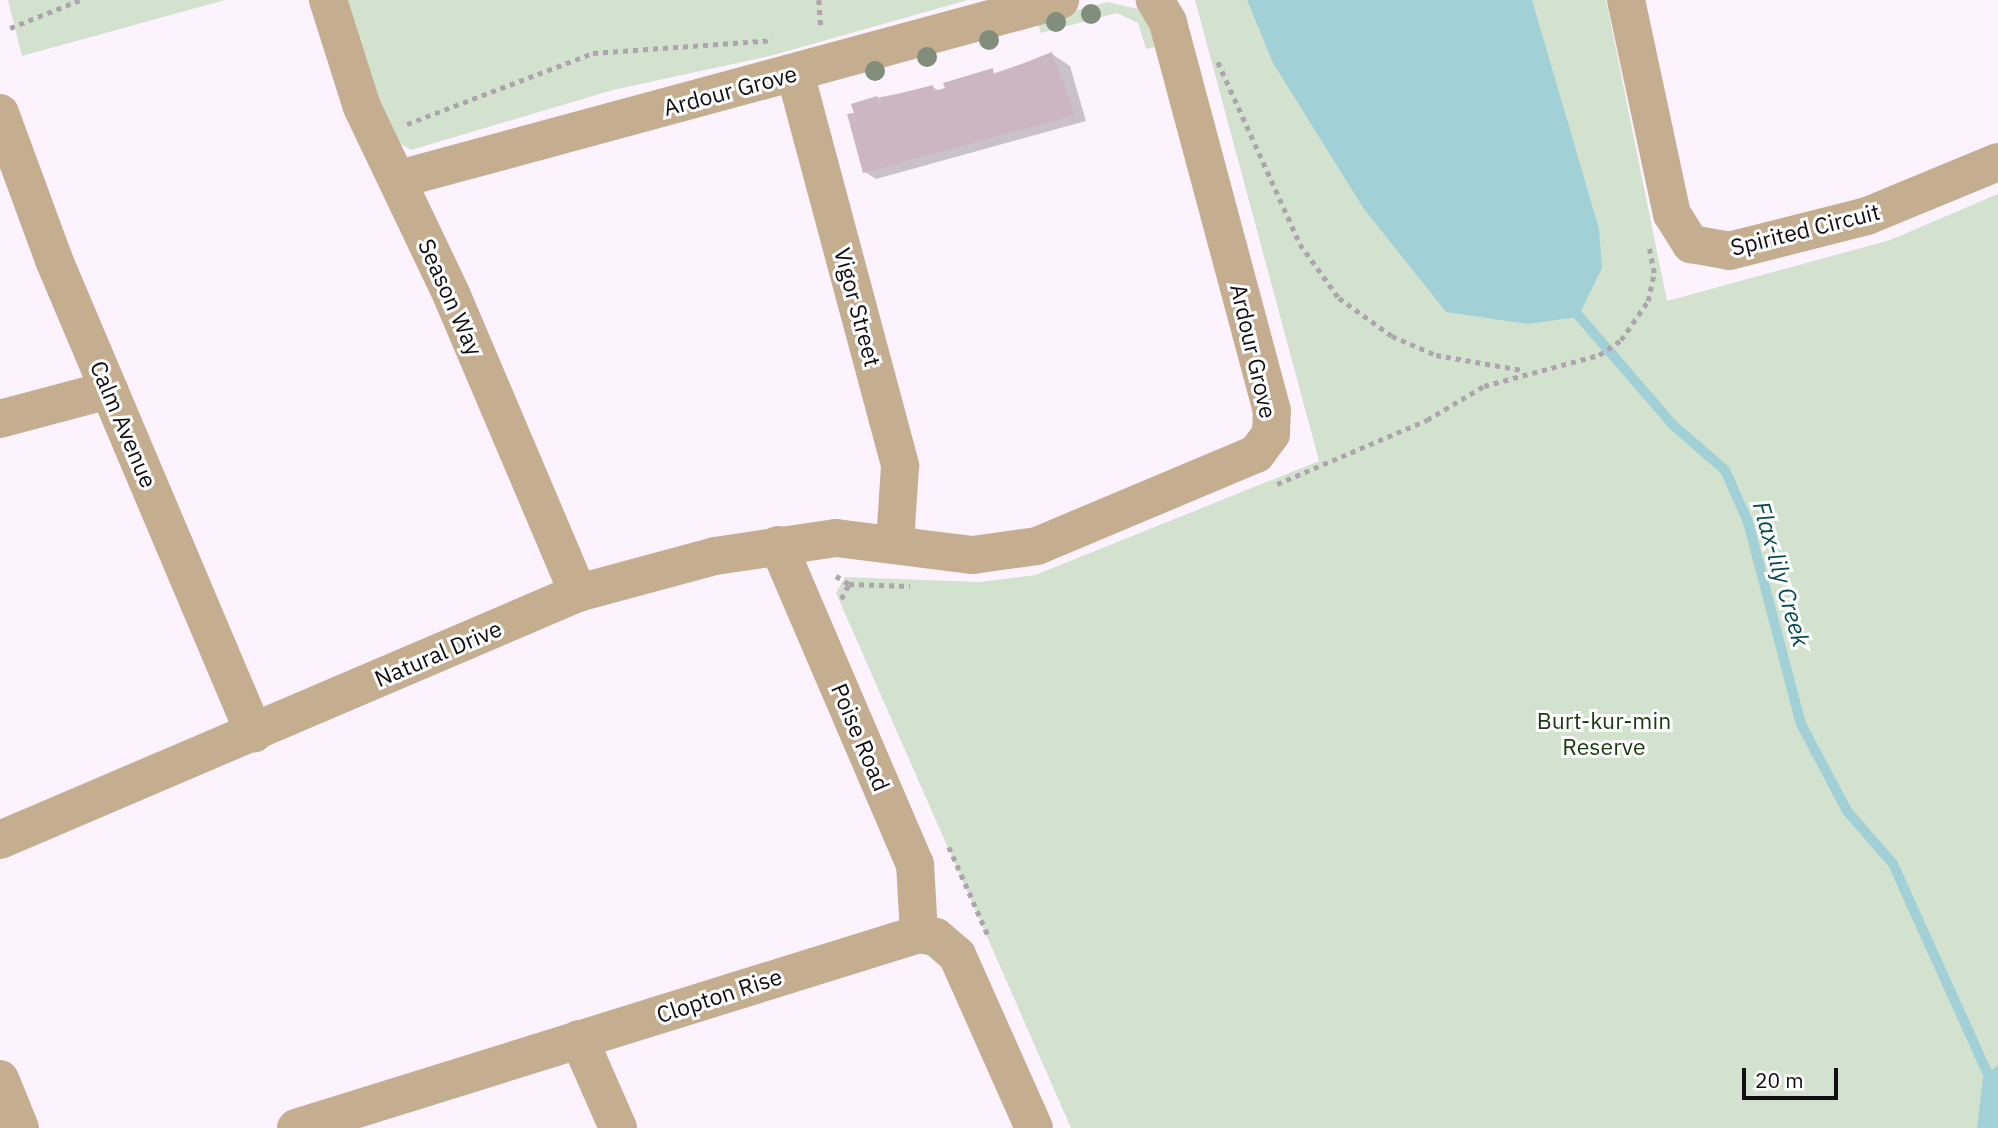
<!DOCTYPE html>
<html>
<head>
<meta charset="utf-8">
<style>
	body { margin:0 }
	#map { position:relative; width:1998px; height:1128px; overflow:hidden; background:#fdf3fe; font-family:"IBM Plex Sans",sans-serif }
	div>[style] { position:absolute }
	.green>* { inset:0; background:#d3e2cf }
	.water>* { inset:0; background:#a1d0d7 }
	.shadow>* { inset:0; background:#0003 }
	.stream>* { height:10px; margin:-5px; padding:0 5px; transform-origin:5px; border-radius:5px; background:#a1d0d7 }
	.building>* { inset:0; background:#ccb6c2 }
	.path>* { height:4.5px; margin-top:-2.25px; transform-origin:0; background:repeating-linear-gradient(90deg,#ada4ad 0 5px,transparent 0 10px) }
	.minor>* { height:38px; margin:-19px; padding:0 19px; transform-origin:19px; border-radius:19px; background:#c5ae90 }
	.trees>* { width:20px; height:20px; margin:-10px; border-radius:50%; background:#808e7b }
	span { translate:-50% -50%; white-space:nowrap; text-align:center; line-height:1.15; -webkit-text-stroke:6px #fff; paint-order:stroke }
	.street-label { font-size:23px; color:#120d12 }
	.park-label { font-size:23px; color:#1a3b10 }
	.water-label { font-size:24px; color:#034b53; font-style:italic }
	.scale { position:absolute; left:1742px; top:1068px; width:96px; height:32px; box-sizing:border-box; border:4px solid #120d12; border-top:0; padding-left:9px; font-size:21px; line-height:24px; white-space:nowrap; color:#120d12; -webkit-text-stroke:5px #fff; paint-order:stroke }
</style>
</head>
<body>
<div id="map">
	<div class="green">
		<i style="clip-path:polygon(8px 0,225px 0,22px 56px)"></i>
		<i style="clip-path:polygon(344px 0,968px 0,770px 56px,613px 90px,411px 150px,392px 139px)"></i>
		<i style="clip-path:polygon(1195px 0,1606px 0,1667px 301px,1890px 240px,1998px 194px,1998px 1128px,1071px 1128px,836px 593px,845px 577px,979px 582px,1035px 575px,1319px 461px)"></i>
		<i style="clip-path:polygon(1107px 2px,1143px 10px,1160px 46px,1146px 49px,1138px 23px,1117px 13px,1041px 33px,1037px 21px)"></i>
	</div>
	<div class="water">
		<i style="clip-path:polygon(1247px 0,1532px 0,1599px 229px,1602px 268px,1578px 317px,1528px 324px,1446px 312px,1364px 209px,1273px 63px)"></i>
		<i style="clip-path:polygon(1998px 1065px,1998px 1128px,1977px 1128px,1983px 1078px)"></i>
	</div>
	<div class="shadow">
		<i style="clip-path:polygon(1052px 54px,1070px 66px,1086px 121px,876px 179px,865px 172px,856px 114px,876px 98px,932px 87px,940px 91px)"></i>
	</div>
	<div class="stream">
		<i style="left:1572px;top:308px;width:153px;rotate:49.2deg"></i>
		<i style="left:1672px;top:424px;width:70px;rotate:41deg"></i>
		<i style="left:1725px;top:470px;width:57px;rotate:66.1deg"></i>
		<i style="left:1748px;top:522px;width:209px;rotate:75.3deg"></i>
		<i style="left:1801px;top:724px;width:98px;rotate:62.1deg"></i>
		<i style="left:1847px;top:811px;width:70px;rotate:49deg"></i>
		<i style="left:1893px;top:864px;width:256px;rotate:65.7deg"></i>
	</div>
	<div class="building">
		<i style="clip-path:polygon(1052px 52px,1075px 115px,863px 173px,847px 114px,854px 113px,851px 104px,877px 96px,879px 106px,882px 98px,933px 85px,934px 91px,945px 88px,943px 83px,993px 68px,994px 75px)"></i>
	</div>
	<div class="path">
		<i style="left:819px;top:0;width:28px;rotate:86deg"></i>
		<i style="left:10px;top:28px;width:75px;rotate:-21.8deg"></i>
		<i style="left:1218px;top:62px;width:200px;rotate:65.7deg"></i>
		<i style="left:1300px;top:244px;width:67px;rotate:54.2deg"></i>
		<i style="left:1339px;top:298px;width:65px;rotate:35.6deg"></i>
		<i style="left:1392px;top:336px;width:48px;rotate:23.4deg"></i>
		<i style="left:1436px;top:355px;width:87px;rotate:9.9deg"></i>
		<i style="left:407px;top:124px;width:199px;rotate:-20.9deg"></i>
		<i style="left:593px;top:53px;width:180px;rotate:-4.1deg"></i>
		<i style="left:1277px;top:484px;width:163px;rotate:-23.1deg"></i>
		<i style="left:1427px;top:420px;width:66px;rotate:-30.8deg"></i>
		<i style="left:1484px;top:386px;width:119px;rotate:-15.1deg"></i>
		<i style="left:1599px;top:355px;width:27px;rotate:-34deg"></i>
		<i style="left:1621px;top:340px;width:47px;rotate:-55.3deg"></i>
		<i style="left:1648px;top:301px;width:29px;rotate:-78deg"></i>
		<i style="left:1654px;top:273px;width:25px;rotate:-101deg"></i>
		<i style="left:836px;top:576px;width:15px;rotate:32deg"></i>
		<i style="left:841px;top:599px;width:17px;rotate:-62deg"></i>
		<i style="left:849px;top:584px;width:61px;rotate:1.9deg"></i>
		<i style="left:949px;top:847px;width:96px;rotate:66.1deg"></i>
	</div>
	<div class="minor">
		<i style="left:328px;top:0;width:112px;rotate:72.4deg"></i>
		<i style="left:362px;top:107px;width:209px;rotate:64.5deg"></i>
		<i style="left:452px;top:296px;width:323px;rotate:67deg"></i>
		<i style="left:1626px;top:0;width:219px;rotate:77.9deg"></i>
		<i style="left:1672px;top:214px;width:36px;rotate:58deg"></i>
		<i style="left:1691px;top:244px;width:39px;rotate:10deg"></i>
		<i style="left:1729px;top:251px;width:142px;rotate:-14.2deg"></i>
		<i style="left:1867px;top:216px;width:142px;rotate:-22.4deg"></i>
		<i style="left:795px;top:73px;width:407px;rotate:75deg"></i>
		<i style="left:900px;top:466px;width:77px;rotate:93.7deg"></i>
		<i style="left:0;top:113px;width:157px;rotate:69.8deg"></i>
		<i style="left:54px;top:260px;width:514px;rotate:67.08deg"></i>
		<i style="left:399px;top:179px;width:685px;rotate:-15.15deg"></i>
		<i style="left:0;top:419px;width:113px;rotate:-14.9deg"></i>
		<i style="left:778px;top:545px;width:347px;rotate:66.8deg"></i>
		<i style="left:915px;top:864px;width:70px;rotate:86.7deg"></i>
		<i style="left:0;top:840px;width:629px;rotate:-23.14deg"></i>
		<i style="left:578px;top:593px;width:142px;rotate:-15.1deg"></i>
		<i style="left:715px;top:556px;width:122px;rotate:-8.5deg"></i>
		<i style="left:836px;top:538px;width:138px;rotate:7.1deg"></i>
		<i style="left:973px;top:555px;width:65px;rotate:-8deg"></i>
		<i style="left:1037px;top:546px;width:238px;rotate:-22.8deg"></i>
		<i style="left:1256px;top:454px;width:25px;rotate:-53deg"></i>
		<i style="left:1271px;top:434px;width:23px;rotate:-88deg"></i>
		<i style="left:1272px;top:411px;width:403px;rotate:-105deg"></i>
		<i style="left:1168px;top:22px;width:26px;rotate:-121deg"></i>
		<i style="left:579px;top:1039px;width:97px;rotate:66.3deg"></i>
		<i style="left:0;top:1079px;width:53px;rotate:67.8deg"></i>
		<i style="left:296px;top:1128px;width:653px;rotate:-17.3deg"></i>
		<i style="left:919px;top:934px;width:17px;rotate:10deg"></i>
		<i style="left:936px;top:937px;width:28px;rotate:41deg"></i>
		<i style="left:957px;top:955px;width:189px;rotate:66deg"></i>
	</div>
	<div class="trees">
		<i style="left:1091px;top:14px"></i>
		<i style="left:1056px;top:22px"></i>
		<i style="left:989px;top:40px"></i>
		<i style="left:927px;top:57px"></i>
		<i style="left:875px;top:71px"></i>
	</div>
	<div class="street-label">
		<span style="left:730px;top:90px;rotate:-15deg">Ardour Grove</span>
		<span style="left:1805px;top:229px;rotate:-14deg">Spirited Circuit</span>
		<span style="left:451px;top:297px;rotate:66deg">Season Way</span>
		<span style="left:858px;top:307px;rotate:75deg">Vigor Street</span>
		<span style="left:1254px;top:351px;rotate:77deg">Ardour Grove</span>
		<span style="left:124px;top:424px;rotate:67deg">Calm Avenue</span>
		<span style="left:438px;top:653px;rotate:-23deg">Natural Drive</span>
		<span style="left:861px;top:737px;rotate:67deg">Poise Road</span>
		<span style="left:719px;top:995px;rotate:-18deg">Clopton Rise</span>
	</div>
	<div class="park-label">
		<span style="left:1604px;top:733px">Burt-kur-min<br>Reserve</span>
	</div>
	<div class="water-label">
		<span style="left:1781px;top:574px;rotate:74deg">Flax-lily Creek</span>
	</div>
	<div class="scale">20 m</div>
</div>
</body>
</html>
